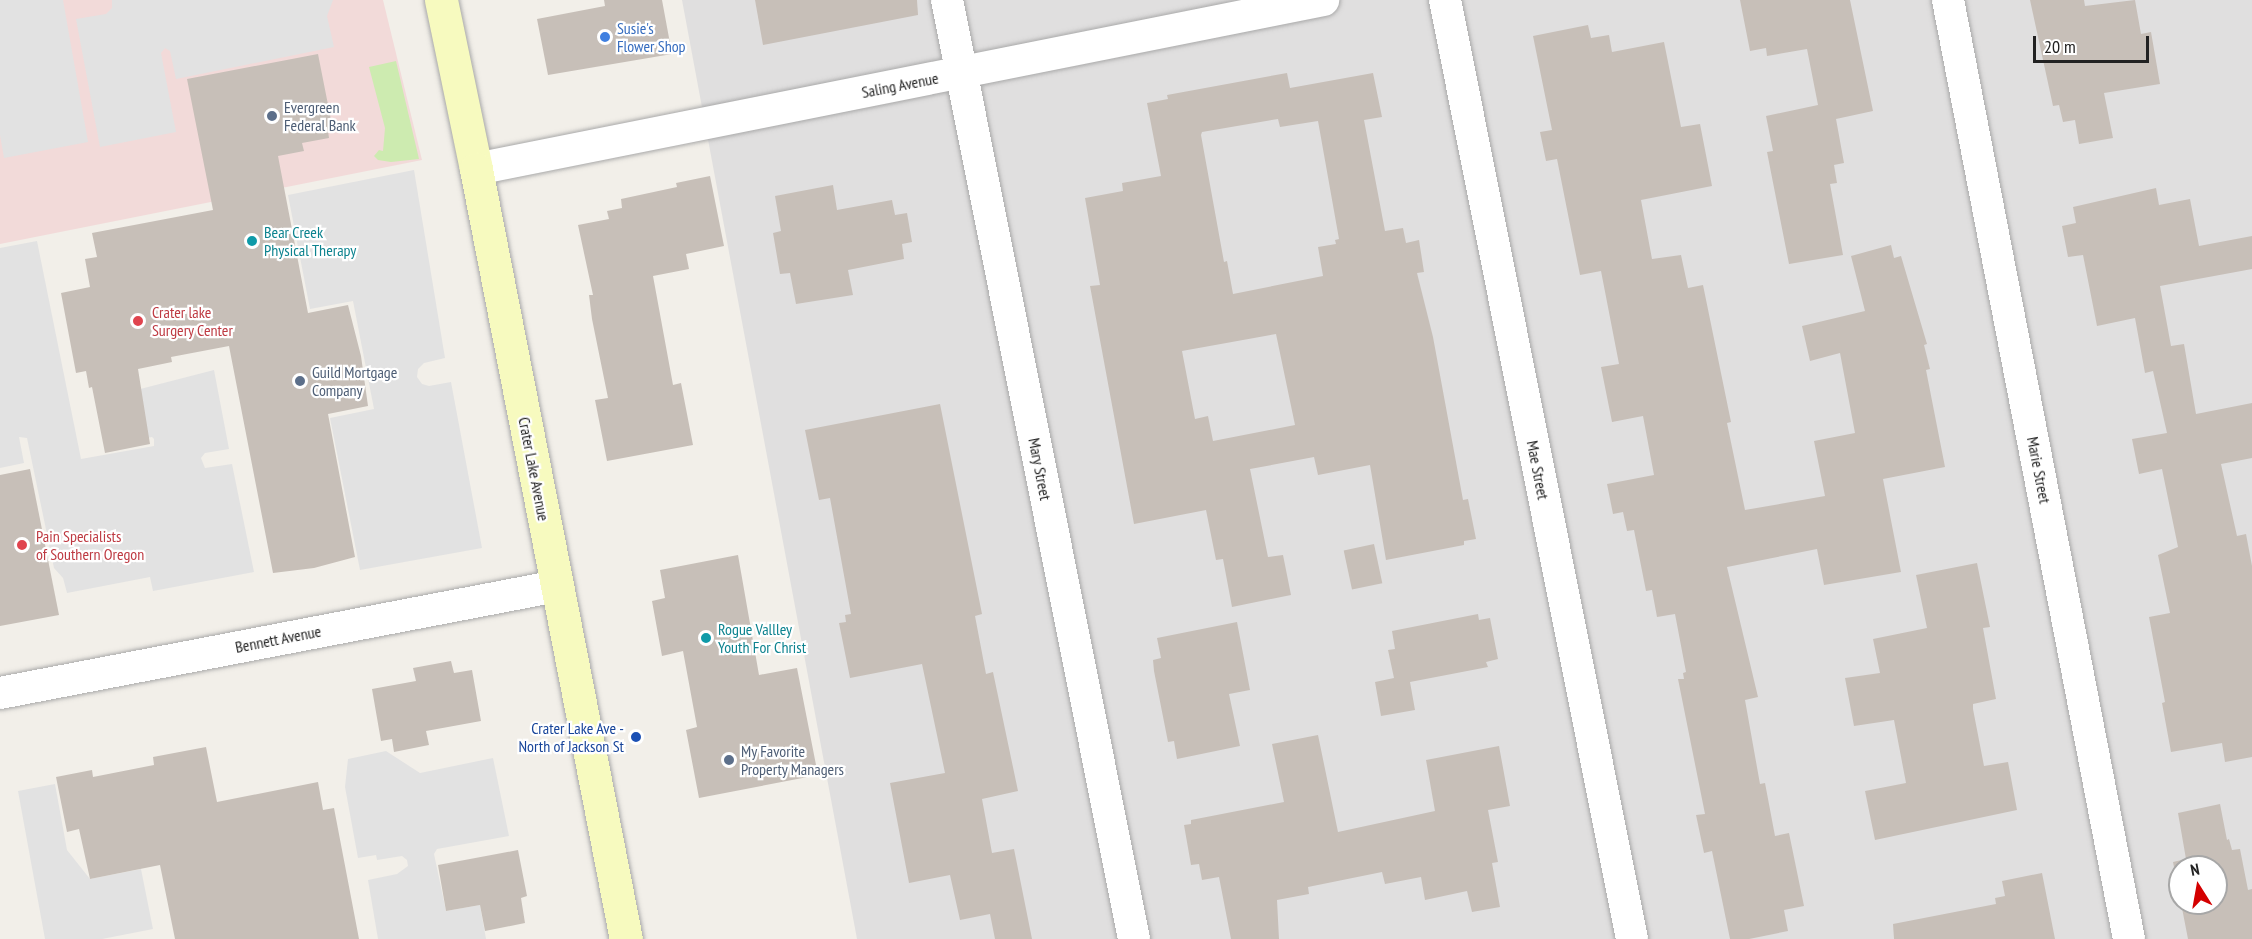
<!DOCTYPE html>
<html>
<head>
<meta charset="utf-8">
<style>
	body { margin:0 }
	#map { position:relative; width:2252px; height:939px; overflow:hidden; background:#f2efe9; font-family:"PT Sans Narrow",sans-serif }
	div>[style] { position:absolute }
	.residential>* { inset:0; background:#e0dfdf }
	.commercial>* { inset:0; background:#f2dad9 }
	.grass>* { inset:0; background:#cdebb0 }
	.parking>* { inset:0; background:#e2e2e2 }
	.building>* { inset:0; background:#c7bfb8; transform-origin:0 0 }
	.roads { filter:drop-shadow(0 0 2px #a9a9a9) drop-shadow(0 0 2px #a9a9a9) }
	.minor>* { height:32px; margin:-16px; padding:0 16px; transform-origin:16px; border-radius:16px; background:#fff }
	.secondary>* { height:33px; margin:-16.5px; padding:0 16.5px; transform-origin:16.5px; border-radius:16.5px; background:#f7fabf }
	.dots>* { width:16px; height:16px; translate:-50% -50%; box-sizing:border-box; border:3px solid #fff; border-radius:50% }
	span { translate:-50% -50%; white-space:nowrap; text-align:center; line-height:1.15; -webkit-text-stroke:4.5px #fff; paint-order:stroke }
	.shop-label { font-size:16px; color:#366cbe }
	.left { translate:0 -50%; text-align:left }
	.street-label { font-size:16px; color:#222 }
	.service-label { font-size:16px; color:#4e5e75 }
	.culture-label { font-size:16px; color:#0d838f }
	.health-label { font-size:16px; color:#be3a42 }
	.transit-label { font-size:16px; color:#164399 }
	.right { translate:-100% -50%; text-align:right }
	.north { position:absolute; left:2168px; top:855px; width:60px; height:60px; box-sizing:border-box; background:#fff; border:2px solid #a7a7a7; border-radius:50%; rotate:349deg; font-size:16px; font-weight:700; line-height:24px; text-align:center; color:#222 }
	.north::after { content:''; display:block; margin:auto; width:21px; height:27px; background:#d40000; clip-path:polygon(50% 0,100% 100%,50% 72%,0 100%) }
	.scale { position:absolute; left:2033px; top:36px; width:116px; height:27px; box-sizing:border-box; border:3px solid #222; border-top:0; padding-left:8px; font-size:18px; line-height:21px; white-space:nowrap; color:#222; -webkit-text-stroke:4px #fff; paint-order:stroke }
</style>
</head>
<body>
<div id="map">
	<div class="residential">
		<i style="clip-path:polygon(evenodd,682px 0,2252px 0,2252px 939px,857px 939px,682px 0,2180px 867px,2216px 867px,2216px 903px,2180px 903px,2180px 867px)"></i>
	</div>
	<div class="commercial">
		<i style="clip-path:polygon(0 0,383px 0,422px 160px,0 244px)"></i>
	</div>
	<div class="grass">
		<i style="clip-path:polygon(396px 61px,419px 159px,391px 162px,378px 160px,374px 156px,379px 150px,383px 151px,385px 128px,369px 67px)"></i>
	</div>
	<div class="parking">
		<i style="clip-path:polygon(0 0,63px 0,88px 142px,4px 158px,0 135px)"></i>
		<i style="clip-path:polygon(112px 0,333px 0,327px 16px,334px 47px,176px 79px,170px 51px,165px 48px,161px 53px,176px 132px,100px 147px,76px 19px,106px 14px,112px 8px)"></i>
		<i style="clip-path:polygon(414px 170px,445px 358px,424px 363px,418px 369px,417px 377px,422px 384px,429px 386px,451px 382px,482px 548px,360px 570px,330px 418px,374px 409px,353px 301px,310px 309px,288px 195px)"></i>
		<i style="clip-path:polygon(37px 241px,81px 459px,154px 446px,154px 439px,152px 437px,126px 442px,117px 395px,214px 370px,229px 449px,205px 453px,201px 458px,205px 468px,232px 464px,254px 572px,153px 591px,150px 577px,67px 593px,63px 578px,54px 568px,27px 438px,19px 437px,24px 463px,0 468px,0 248px)"></i>
		<i style="clip-path:polygon(386px 751px,420px 773px,493px 758px,509px 836px,437px 849px,434px 854px,446px 911px,480px 905px,486px 939px,378px 939px,368px 880px,397px 874px,408px 866px,407px 860px,402px 856px,377px 860px,376px 855px,358px 858px,345px 787px,348px 759px)"></i>
		<i style="clip-path:polygon(55px 784px,67px 850px,90px 879px,141px 869px,153px 929px,102px 939px,45px 939px,18px 791px)"></i>
	</div>
	<div class="building">
		<i style="clip-path:polygon(604px 0,662px 0,672px 54px,548px 75px,537px 19px,605px 6px)"></i>
		<i style="clip-path:polygon(755px 0,917px 0,918px 15px,763px 45px)"></i>
		<i style="clip-path:polygon(1740px 0,1850px 0,1873px 111px,1836px 119px,1844px 163px,1834px 165px,1837px 183px,1830px 184px,1843px 255px,1789px 264px,1767px 152px,1773px 151px,1766px 116px,1818px 105px,1807px 49px,1767px 56px,1766px 48px,1750px 51px)"></i>
		<i style="clip-path:polygon(2030px 0,2084px 0,2085px 6px,2135px 0,2141px 34px,2151px 32px,2160px 84px,2104px 93px,2113px 138px,2079px 144px,2075px 120px,2063px 122px,2059px 105px,2053px 106px)"></i>
		<i style="clip-path:polygon(1588px 25px,1591px 38px,1609px 35px,1612px 52px,1664px 42px,1681px 127px,1700px 124px,1712px 186px,1641px 200px,1652px 259px,1681px 255px,1688px 288px,1703px 285px,1731px 422px,1727px 423px,1745px 510px,1825px 496px,1814px 441px,1855px 433px,1840px 353px,1810px 361px,1802px 326px,1865px 311px,1851px 256px,1891px 245px,1894px 258px,1901px 256px,1927px 344px,1924px 345px,1930px 369px,1926px 370px,1945px 467px,1883px 479px,1901px 572px,1824px 585px,1817px 549px,1727px 567px,1758px 697px,1745px 700px,1760px 784px,1765px 783px,1775px 836px,1789px 833px,1804px 906px,1784px 910px,1788px 931px,1749px 939px,1730px 939px,1712px 851px,1704px 853px,1696px 815px,1705px 814px,1678px 679px,1684px 679px,1683px 673px,1686px 672px,1675px 614px,1657px 617px,1652px 590px,1646px 591px,1634px 530px,1627px 531px,1623px 512px,1613px 514px,1607px 484px,1654px 475px,1643px 416px,1612px 422px,1601px 367px,1619px 364px,1601px 271px,1580px 275px,1557px 159px,1546px 161px,1540px 132px,1552px 130px,1533px 36px)"></i>
		<i style="clip-path:polygon(318px 54px,333px 130px,328px 131px,329px 138px,302px 143px,304px 151px,278px 156px,308px 313px,348px 305px,361px 356px,368px 406px,328px 414px,355px 557px,314px 568px,273px 573px,229px 346px,171px 357px,172px 362px,138px 369px,150px 444px,105px 453px,92px 387px,89px 388px,86px 371px,76px 373px,61px 293px,90px 287px,85px 259px,97px 257px,92px 233px,213px 210px,187px 79px)"></i>
		<i style="clip-path:polygon(evenodd,1287px 73px,1290px 88px,1373px 73px,1382px 117px,1364px 120px,1385px 231px,1403px 228px,1406px 243px,1419px 240px,1424px 272px,1417px 273px,1433px 337px,1463px 500px,1468px 499px,1476px 539px,1464px 541px,1464px 545px,1386px 560px,1370px 465px,1318px 475px,1314px 457px,1250px 469px,1268px 557px,1283px 555px,1291px 595px,1232px 607px,1223px 559px,1216px 560px,1206px 510px,1134px 524px,1090px 286px,1100px 285px,1085px 198px,1123px 191px,1122px 183px,1161px 176px,1147px 103px,1168px 99px,1167px 95px,1287px 73px,1278px 119px,1280px 127px,1318px 121px,1339px 239px,1335px 240px,1336px 244px,1318px 247px,1323px 276px,1233px 294px,1227px 261px,1224px 262px,1201px 135px,1202px 132px,1278px 119px,1287px 73px,1276px 334px,1295px 425px,1213px 441px,1208px 416px,1195px 419px,1182px 351px,1276px 334px)"></i>
		<i style="clip-path:polygon(710px 176px,724px 246px,686px 254px,689px 269px,653px 276px,673px 385px,681px 383px,693px 445px,607px 461px,595px 400px,608px 398px,592px 319px,589px 295px,593px 295px,578px 225px,609px 219px,607px 211px,622px 208px,621px 199px,677px 187px,676px 183px)"></i>
		<i style="clip-path:polygon(833px 185px,837px 210px,892px 200px,895px 215px,907px 213px,912px 242px,902px 244px,904px 259px,848px 270px,853px 295px,796px 304px,790px 273px,780px 274px,773px 233px,781px 231px,775px 196px)"></i>
		<i style="clip-path:polygon(2156px 188px,2159px 205px,2190px 199px,2199px 246px,2252px 236px,2252px 269px,2160px 286px,2171px 346px,2184px 344px,2196px 414px,2252px 403px,2252px 458px,2221px 464px,2237px 536px,2246px 534px,2252px 566px,2252px 757px,2225px 762px,2222px 743px,2171px 752px,2162px 703px,2165px 702px,2149px 617px,2170px 613px,2158px 555px,2178px 547px,2162px 469px,2139px 474px,2132px 439px,2167px 433px,2153px 371px,2145px 373px,2135px 318px,2097px 326px,2083px 255px,2068px 257px,2062px 226px,2076px 223px,2073px 207px)"></i>
		<i style="clip-path:polygon(940px 404px,982px 614px,975px 616px,986px 674px,993px 672px,1018px 791px,982px 799px,992px 853px,1014px 849px,1032px 939px,995px 939px,990px 914px,960px 920px,950px 875px,909px 883px,890px 783px,945px 773px,922px 664px,850px 678px,839px 623px,846px 622px,845px 615px,851px 614px,830px 498px,819px 500px,805px 430px)"></i>
		<i style="clip-path:polygon(30px 469px,59px 615px,0 626px,0 475px)"></i>
		<i style="left:1374px;top:544px;width:40px;height:31px;rotate:78deg"></i>
		<i style="clip-path:polygon(738px 555px,759px 675px,797px 668px,818px 775px,699px 798px,686px 730px,697px 727px,683px 651px,662px 656px,652px 601px,665px 598px,660px 570px)"></i>
		<i style="clip-path:polygon(1977px 563px,1990px 627px,1983px 628px,1996px 699px,1973px 704px,1973px 709px,1984px 766px,2008px 762px,2017px 810px,1875px 840px,1865px 791px,1906px 783px,1894px 720px,1854px 726px,1845px 678px,1880px 673px,1873px 639px,1927px 628px,1916px 575px)"></i>
		<i style="clip-path:polygon(1478px 614px,1479px 620px,1490px 618px,1498px 659px,1486px 662px,1488px 667px,1410px 682px,1415px 710px,1381px 716px,1375px 682px,1394px 678px,1388px 650px,1395px 649px,1392px 631px)"></i>
		<i style="clip-path:polygon(1237px 622px,1250px 690px,1229px 694px,1240px 746px,1177px 759px,1174px 741px,1168px 742px,1154px 671px,1153px 660px,1161px 658px,1157px 638px)"></i>
		<i style="clip-path:polygon(451px 661px,454px 673px,472px 670px,481px 721px,426px 731px,429px 745px,394px 752px,392px 739px,381px 741px,372px 689px,416px 681px,413px 668px)"></i>
		<i style="clip-path:polygon(1318px 735px,1338px 832px,1435px 811px,1426px 760px,1499px 746px,1510px 806px,1488px 810px,1498px 862px,1492px 863px,1500px 907px,1472px 912px,1467px 891px,1425px 900px,1421px 877px,1385px 884px,1382px 872px,1308px 887px,1309px 894px,1277px 900px,1279px 939px,1231px 939px,1219px 877px,1202px 880px,1199px 864px,1191px 865px,1184px 825px,1191px 824px,1191px 820px,1284px 802px,1272px 744px)"></i>
		<i style="clip-path:polygon(206px 747px,217px 802px,318px 782px,323px 810px,334px 808px,359px 939px,175px 939px,160px 865px,90px 879px,79px 829px,67px 832px,56px 777px,92px 770px,93px 777px,154px 765px,153px 757px)"></i>
		<i style="clip-path:polygon(2220px 804px,2227px 840px,2229px 839px,2232px 850px,2240px 849px,2248px 890px,2252px 889px,2252px 939px,2188px 939px,2181px 903px,2216px 903px,2216px 867px,2180px 867px,2180px 898px,2173px 862px,2186px 859px,2178px 813px)"></i>
		<i style="clip-path:polygon(518px 850px,527px 896px,521px 898px,525px 923px,485px 931px,480px 905px,446px 911px,438px 865px)"></i>
		<i style="clip-path:polygon(2042px 873px,2055px 939px,1894px 939px,1893px 924px,1996px 904px,1995px 898px,2005px 896px,2002px 881px)"></i>
	</div>
	<div class="roads">
		<div class="minor">
			<i style="left:947px;top:0;width:957px;rotate:78.74deg"></i>
			<i style="left:1445px;top:0;width:957px;rotate:78.74deg"></i>
			<i style="left:1948px;top:0;width:956px;rotate:79.09deg"></i>
			<i style="left:476px;top:169px;width:864px;rotate:-11.28deg"></i>
			<i style="left:0;top:693px;width:567px;rotate:-10.87deg"></i>
		</div>
		<div class="secondary">
			<i style="left:441px;top:0;width:173px;rotate:78.3deg"></i>
			<i style="left:476px;top:169px;width:784px;rotate:78.98deg"></i>
		</div>
	</div>
	<div class="dots">
		<i style="left:605px;top:37px;background:#3f7fe0"></i>
		<i style="left:272px;top:116px;background:#5c6f8a"></i>
		<i style="left:252px;top:241px;background:#0f9aa8"></i>
		<i style="left:138px;top:321px;background:#e0444e"></i>
		<i style="left:300px;top:381px;background:#5c6f8a"></i>
		<i style="left:22px;top:545px;background:#e0444e"></i>
		<i style="left:706px;top:638px;background:#0f9aa8"></i>
		<i style="left:636px;top:737px;background:#1a4fb4"></i>
		<i style="left:729px;top:760px;background:#5c6f8a"></i>
	</div>
	<div class="shop-label">
		<span class="left" style="left:617px;top:37px">Susie's<br>Flower Shop</span>
	</div>
	<div class="street-label">
		<span style="left:900px;top:85px;rotate:-11deg">Saling Avenue</span>
		<span style="left:534px;top:469px;rotate:79deg">Crater Lake Avenue</span>
		<span style="left:1040px;top:469px;rotate:79deg">Mary Street</span>
		<span style="left:1538px;top:470px;rotate:79deg">Mae Street</span>
		<span style="left:2039px;top:470px;rotate:79deg">Marie Street</span>
		<span style="left:278px;top:639px;rotate:-11deg">Bennett Avenue</span>
	</div>
	<div class="service-label">
		<span class="left" style="left:284px;top:116px">Evergreen<br>Federal Bank</span>
		<span class="left" style="left:312px;top:381px">Guild Mortgage<br>Company</span>
		<span class="left" style="left:741px;top:760px">My Favorite<br>Property Managers</span>
	</div>
	<div class="culture-label">
		<span class="left" style="left:264px;top:241px">Bear Creek<br>Physical Therapy</span>
		<span class="left" style="left:718px;top:638px">Rogue Vallley<br>Youth For Christ</span>
	</div>
	<div class="health-label">
		<span class="left" style="left:152px;top:321px">Crater lake<br>Surgery Center</span>
		<span class="left" style="left:36px;top:545px">Pain Specialists<br>of Southern Oregon</span>
	</div>
	<div class="transit-label">
		<span class="right" style="left:624px;top:737px">Crater Lake Ave -<br>North of Jackson St</span>
	</div>
	<div class="north">N</div>
	<div class="scale">20 m</div>
</div>
</body>
</html>
